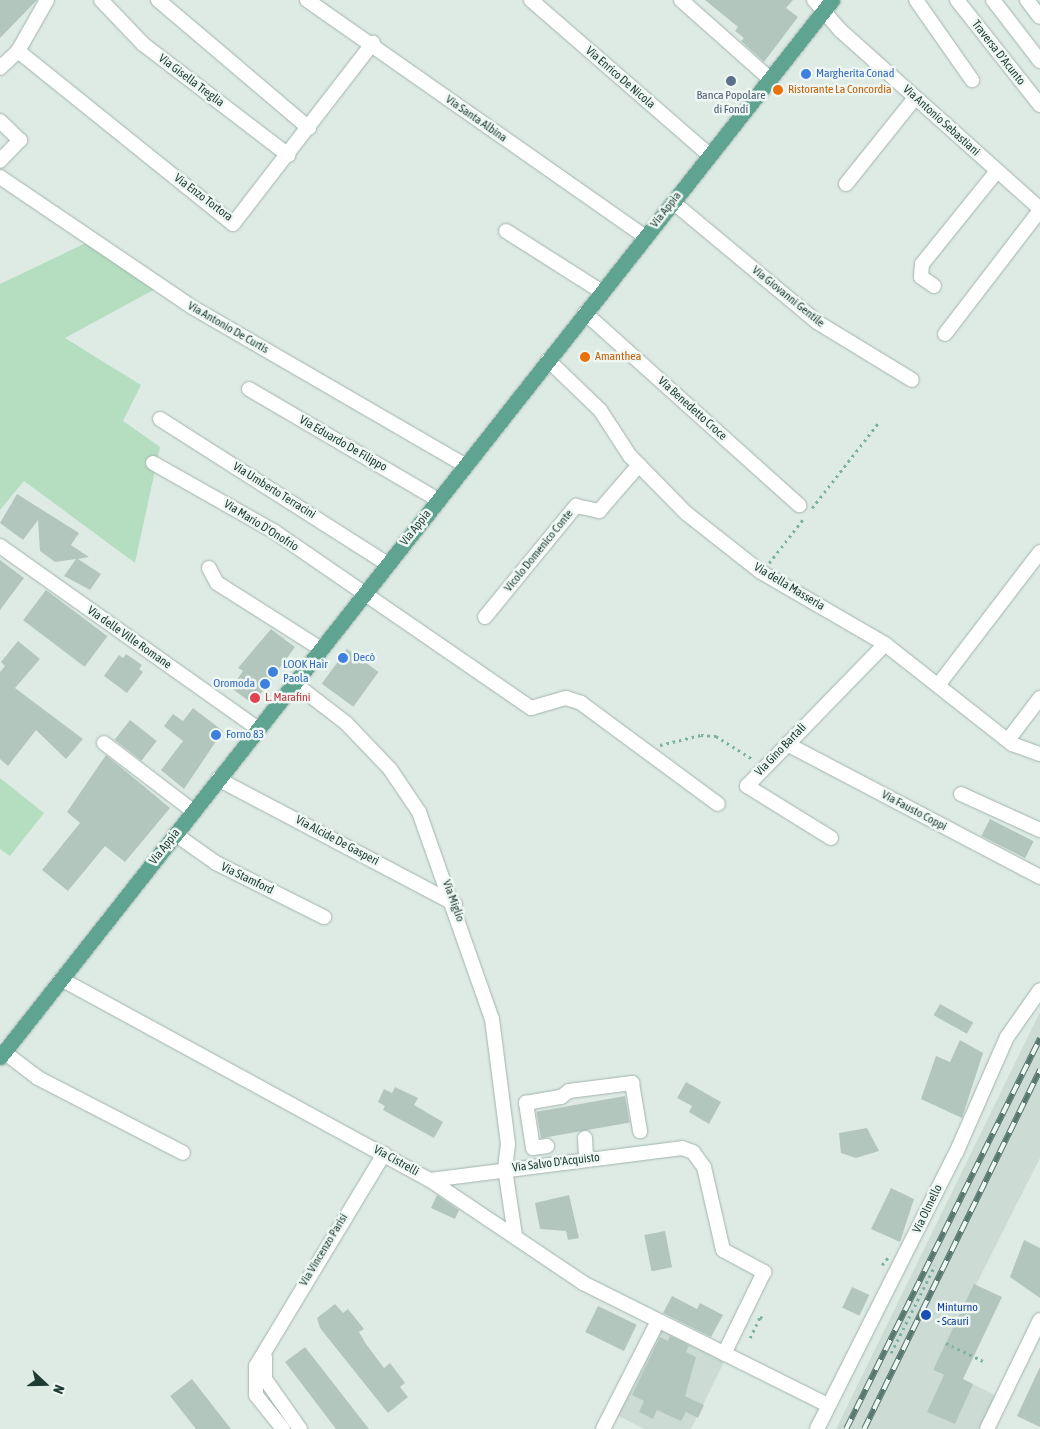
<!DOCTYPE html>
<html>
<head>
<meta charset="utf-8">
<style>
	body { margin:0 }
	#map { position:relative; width:1040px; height:1429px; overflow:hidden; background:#deebe5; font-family:"Asap Condensed",sans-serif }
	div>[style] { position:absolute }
	.built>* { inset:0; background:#ccdbd4 }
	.green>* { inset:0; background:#b4debf }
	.building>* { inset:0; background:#b3c6be; transform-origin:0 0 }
	.path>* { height:2.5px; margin-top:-1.25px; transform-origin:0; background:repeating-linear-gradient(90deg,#7bb1a0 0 2.5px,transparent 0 6.5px) }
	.roads { filter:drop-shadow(0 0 1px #a1b3ac) drop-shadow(0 0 1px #a1b3ac) }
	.minor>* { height:14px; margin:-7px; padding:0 7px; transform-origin:7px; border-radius:7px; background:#fff }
	.major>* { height:15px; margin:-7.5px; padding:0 7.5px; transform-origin:7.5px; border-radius:7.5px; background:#5ea491 }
	.rail>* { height:5.5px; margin-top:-2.75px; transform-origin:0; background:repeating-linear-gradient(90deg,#eef7f3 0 11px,#58786f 0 22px); box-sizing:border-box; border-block:1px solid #58786f }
	.dots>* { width:14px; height:14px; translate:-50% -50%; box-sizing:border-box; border:2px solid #eef7f3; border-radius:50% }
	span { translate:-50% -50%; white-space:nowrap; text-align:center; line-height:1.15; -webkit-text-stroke:5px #eef7f3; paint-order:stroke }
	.street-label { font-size:12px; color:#1e3c33 }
	.shop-label { font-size:12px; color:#366cbe }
	.left { translate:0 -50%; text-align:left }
	.right { translate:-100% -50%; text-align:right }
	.food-label { font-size:12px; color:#c56008 }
	.service-label { font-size:12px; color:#4e5e75 }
	.health-label { font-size:12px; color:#be3a42 }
	.transit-label { font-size:12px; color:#164399 }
	.north { position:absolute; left:20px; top:1359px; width:50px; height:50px; -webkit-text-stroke:4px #eef7f3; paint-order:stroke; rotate:111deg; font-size:14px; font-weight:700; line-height:20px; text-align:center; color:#1e3c33 }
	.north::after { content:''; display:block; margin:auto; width:18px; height:22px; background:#1e3c33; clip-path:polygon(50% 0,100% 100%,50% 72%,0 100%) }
</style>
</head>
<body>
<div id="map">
	<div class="built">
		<i style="clip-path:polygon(1040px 1012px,1040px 1158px,933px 1370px,943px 1375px,946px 1371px,997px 1396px,980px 1429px,836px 1429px)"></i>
		<i style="clip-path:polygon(660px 1329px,724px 1362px,691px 1429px,644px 1429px,617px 1415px)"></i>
	</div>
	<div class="green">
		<i style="clip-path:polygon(88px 242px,157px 288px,65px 338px,141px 385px,123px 421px,160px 447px,135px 563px,24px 481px,0 510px,0 284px)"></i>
		<i style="clip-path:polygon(0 778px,44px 813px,10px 856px,0 849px)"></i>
	</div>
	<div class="building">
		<i style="clip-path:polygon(0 0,37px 0,0 38px)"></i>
		<i style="clip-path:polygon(705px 0,793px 0,786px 8px,798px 17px,764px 62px,741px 41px,744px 38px,735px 31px,738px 27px)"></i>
		<i style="clip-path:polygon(17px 494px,79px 533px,71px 545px,89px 557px,78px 559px,101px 574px,90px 590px,64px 576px,76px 559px,55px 562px,40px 551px,38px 520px,23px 540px,0 523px)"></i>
		<i style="clip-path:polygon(0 560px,24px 578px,0 610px)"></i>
		<i style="left:46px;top:590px;width:77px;height:38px;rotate:37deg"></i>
		<i style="clip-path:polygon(271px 629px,295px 647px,253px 704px,231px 688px,243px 671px,238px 668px)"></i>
		<i style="clip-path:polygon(18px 641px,40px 659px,15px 688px,83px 739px,66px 759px,36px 730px,8px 766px,0 759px,0 672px,5px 666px,1px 662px)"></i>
		<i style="left:347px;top:649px;width:39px;height:43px;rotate:36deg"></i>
		<i style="clip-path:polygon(126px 654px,142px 665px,139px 669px,143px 672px,127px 693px,104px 676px,119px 655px,123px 658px)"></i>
		<i style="clip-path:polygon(193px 708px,223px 731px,184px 789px,161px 770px,183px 741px,164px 726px,173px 714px,183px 721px)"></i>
		<i style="left:130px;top:720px;width:34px;height:25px;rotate:38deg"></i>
		<i style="clip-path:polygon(106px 755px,170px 808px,125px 862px,105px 846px,68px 891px,42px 870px,80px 823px,67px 812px)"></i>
		<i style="left:990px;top:819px;width:49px;height:19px;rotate:27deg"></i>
		<i style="left:940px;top:1004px;width:38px;height:13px;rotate:29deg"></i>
		<i style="clip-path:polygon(960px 1040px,983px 1053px,962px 1118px,921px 1099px,936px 1056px,950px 1062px)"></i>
		<i style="clip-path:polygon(686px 1082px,721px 1102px,709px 1124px,689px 1112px,692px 1106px,677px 1098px)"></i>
		<i style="clip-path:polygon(395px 1087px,418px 1098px,414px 1105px,443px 1122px,434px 1138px,383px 1110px,385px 1106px,378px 1102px,384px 1089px,392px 1093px)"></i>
		<i style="left:625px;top:1096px;width:27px;height:90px;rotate:80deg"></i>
		<i style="clip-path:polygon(867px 1128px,879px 1151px,856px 1158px,841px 1153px,839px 1133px)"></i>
		<i style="clip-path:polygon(891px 1188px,914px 1199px,900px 1242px,871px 1229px)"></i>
		<i style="clip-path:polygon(437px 1195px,459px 1210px,455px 1219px,431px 1208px)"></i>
		<i style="clip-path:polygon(569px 1195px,579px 1238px,568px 1240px,566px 1231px,540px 1229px,535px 1203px)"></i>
		<i style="left:665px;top:1231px;width:37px;height:21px;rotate:79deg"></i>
		<i style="clip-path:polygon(1024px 1240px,1040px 1248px,1040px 1298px,1010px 1277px)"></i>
		<i style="clip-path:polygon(974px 1284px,1002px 1297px,963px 1379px,973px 1384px,955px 1424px,927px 1412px,944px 1375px,933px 1370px)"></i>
		<i style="left:852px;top:1287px;width:19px;height:23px;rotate:25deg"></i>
		<i style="clip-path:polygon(672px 1296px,697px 1309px,700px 1303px,723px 1315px,711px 1337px,663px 1313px)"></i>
		<i style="clip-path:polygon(335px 1304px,343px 1313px,348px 1309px,364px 1329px,359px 1332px,366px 1344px,384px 1368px,390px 1363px,405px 1383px,400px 1387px,408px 1397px,388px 1413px,320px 1328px,317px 1318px)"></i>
		<i style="left:598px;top:1306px;width:43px;height:29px;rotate:26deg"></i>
		<i style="clip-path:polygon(670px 1336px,689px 1345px,686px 1352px,696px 1357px,685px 1396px,704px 1405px,698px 1418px,686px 1412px,681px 1421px,657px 1410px,653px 1419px,639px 1412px,644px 1401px,632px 1395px,660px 1337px,668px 1341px)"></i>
		<i style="clip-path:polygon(305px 1347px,369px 1429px,336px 1429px,285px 1362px)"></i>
		<i style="clip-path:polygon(1040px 1367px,1040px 1427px,1017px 1416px)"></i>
		<i style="clip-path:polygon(192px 1379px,231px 1429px,196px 1429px,170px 1396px)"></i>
	</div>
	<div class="path">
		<i style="left:812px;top:508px;width:109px;rotate:-52.1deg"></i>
		<i style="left:769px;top:563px;width:57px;rotate:-52.1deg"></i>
		<i style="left:660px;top:745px;width:42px;rotate:-13.7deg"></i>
		<i style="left:701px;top:735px;width:15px;rotate:4deg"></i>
		<i style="left:716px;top:736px;width:45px;rotate:32.3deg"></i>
		<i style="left:882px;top:1265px;width:13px;rotate:-51deg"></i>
		<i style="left:750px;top:1338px;width:23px;rotate:-65deg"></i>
		<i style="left:760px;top:1317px;width:5px;rotate:22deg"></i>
		<i style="left:946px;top:1343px;width:41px;rotate:25.9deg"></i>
		<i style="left:891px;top:1353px;width:98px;rotate:-63.4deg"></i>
	</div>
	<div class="roads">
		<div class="minor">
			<i style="left:101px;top:0;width:61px;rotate:46.3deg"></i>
			<i style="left:143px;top:44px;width:183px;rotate:37.4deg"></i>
			<i style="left:158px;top:0;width:198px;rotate:40.3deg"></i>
			<i style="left:307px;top:0;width:413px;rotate:35deg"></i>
			<i style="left:531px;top:0;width:236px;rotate:41deg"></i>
			<i style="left:681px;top:0;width:119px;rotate:41.6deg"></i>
			<i style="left:814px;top:0;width:40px;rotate:49deg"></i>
			<i style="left:840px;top:30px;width:268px;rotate:41.8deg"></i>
			<i style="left:916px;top:0;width:98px;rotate:55deg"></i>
			<i style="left:957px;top:0;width:134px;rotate:51.7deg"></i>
			<i style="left:993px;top:0;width:77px;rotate:52.4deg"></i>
			<i style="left:1027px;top:0;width:21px;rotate:53deg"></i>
			<i style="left:18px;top:51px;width:276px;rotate:38.8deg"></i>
			<i style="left:233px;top:224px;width:229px;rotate:-52.3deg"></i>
			<i style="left:0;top:68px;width:25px;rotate:-43deg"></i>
			<i style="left:18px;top:51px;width:59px;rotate:-60.4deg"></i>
			<i style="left:0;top:121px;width:28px;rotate:44deg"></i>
			<i style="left:20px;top:140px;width:29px;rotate:134deg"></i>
			<i style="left:0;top:177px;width:232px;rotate:34.1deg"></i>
			<i style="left:192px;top:307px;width:315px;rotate:30.1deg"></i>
			<i style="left:846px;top:184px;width:110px;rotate:-51.3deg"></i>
			<i style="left:673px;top:202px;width:187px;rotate:39.8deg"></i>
			<i style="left:817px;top:322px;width:111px;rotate:31.4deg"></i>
			<i style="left:506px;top:231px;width:114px;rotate:32.4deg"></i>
			<i style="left:934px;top:286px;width:16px;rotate:-145deg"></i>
			<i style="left:921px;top:277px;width:13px;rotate:-86deg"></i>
			<i style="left:922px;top:264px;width:119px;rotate:-51.1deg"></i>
			<i style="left:585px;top:313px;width:288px;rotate:41.9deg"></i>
			<i style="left:945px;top:334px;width:156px;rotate:-52.5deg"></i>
			<i style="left:548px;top:360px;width:72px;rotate:43.9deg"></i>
			<i style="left:600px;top:410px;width:55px;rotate:56.9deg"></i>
			<i style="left:630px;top:456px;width:80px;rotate:45.5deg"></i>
			<i style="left:686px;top:513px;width:95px;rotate:38.2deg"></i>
			<i style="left:761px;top:572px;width:143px;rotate:30.1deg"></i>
			<i style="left:885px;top:644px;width:162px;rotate:38.2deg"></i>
			<i style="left:1012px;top:744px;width:30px;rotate:20deg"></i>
			<i style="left:249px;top:389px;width:219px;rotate:30.4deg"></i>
			<i style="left:160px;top:419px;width:270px;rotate:32.5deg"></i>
			<i style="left:153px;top:463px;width:140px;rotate:29.5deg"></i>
			<i style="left:275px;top:532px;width:311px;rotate:34.5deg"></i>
			<i style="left:531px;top:708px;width:36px;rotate:-16deg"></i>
			<i style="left:566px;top:698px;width:16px;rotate:18deg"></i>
			<i style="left:581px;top:703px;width:170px;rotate:36.4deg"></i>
			<i style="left:0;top:546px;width:316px;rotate:35.3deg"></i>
			<i style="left:209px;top:568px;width:17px;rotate:62deg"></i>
			<i style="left:217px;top:583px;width:123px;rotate:32.4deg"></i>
			<i style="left:485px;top:617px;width:144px;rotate:-50.7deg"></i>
			<i style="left:576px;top:506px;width:24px;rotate:12deg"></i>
			<i style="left:599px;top:511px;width:61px;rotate:-49deg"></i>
			<i style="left:294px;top:683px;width:66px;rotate:37.6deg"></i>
			<i style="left:346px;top:723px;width:64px;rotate:46.3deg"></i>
			<i style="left:390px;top:769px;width:52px;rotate:56deg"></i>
			<i style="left:419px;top:812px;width:219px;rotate:70.6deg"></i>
			<i style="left:492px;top:1019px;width:126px;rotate:82.7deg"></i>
			<i style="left:508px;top:1144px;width:25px;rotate:97deg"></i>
			<i style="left:505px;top:1169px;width:67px;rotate:81.4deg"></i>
			<i style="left:939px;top:684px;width:166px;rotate:-52.6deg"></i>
			<i style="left:1008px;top:740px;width:53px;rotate:-52.7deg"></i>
			<i style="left:104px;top:743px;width:112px;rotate:37.4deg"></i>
			<i style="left:787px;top:744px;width:286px;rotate:27.7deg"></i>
			<i style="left:218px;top:779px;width:268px;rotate:27.8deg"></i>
			<i style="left:961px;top:794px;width:87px;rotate:24.5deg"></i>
			<i style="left:175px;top:834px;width:50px;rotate:35.3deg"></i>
			<i style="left:216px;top:863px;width:121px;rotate:26.6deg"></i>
			<i style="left:831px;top:838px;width:99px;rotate:-148.2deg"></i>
			<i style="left:747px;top:786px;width:198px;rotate:-45.8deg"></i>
			<i style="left:61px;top:979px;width:420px;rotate:28.6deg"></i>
			<i style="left:430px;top:1180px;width:184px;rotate:33.9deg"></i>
			<i style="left:583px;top:1283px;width:274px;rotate:26.5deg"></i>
			<i style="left:4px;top:1052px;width:43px;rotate:37.4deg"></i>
			<i style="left:38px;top:1078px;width:163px;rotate:27.3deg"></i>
			<i style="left:585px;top:1138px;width:22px;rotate:87deg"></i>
			<i style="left:547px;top:1146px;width:14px;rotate:172deg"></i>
			<i style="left:533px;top:1148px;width:46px;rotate:-98.8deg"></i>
			<i style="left:526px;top:1103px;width:36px;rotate:-10deg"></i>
			<i style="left:561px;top:1097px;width:10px;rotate:-37deg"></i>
			<i style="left:569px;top:1091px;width:64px;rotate:-7.2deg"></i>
			<i style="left:632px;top:1083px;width:49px;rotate:80.5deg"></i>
			<i style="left:430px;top:1180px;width:254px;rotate:-7.2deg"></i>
			<i style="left:682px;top:1148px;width:12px;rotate:20deg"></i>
			<i style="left:693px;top:1152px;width:19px;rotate:54deg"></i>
			<i style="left:704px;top:1167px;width:85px;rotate:77.1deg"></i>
			<i style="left:723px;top:1250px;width:47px;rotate:28.2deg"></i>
			<i style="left:764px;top:1272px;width:91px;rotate:116deg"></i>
			<i style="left:265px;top:1357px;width:22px;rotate:90deg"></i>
			<i style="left:265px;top:1379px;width:61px;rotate:55deg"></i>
			<i style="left:283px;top:1429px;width:43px;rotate:-128.5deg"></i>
			<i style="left:256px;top:1395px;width:29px;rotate:-90deg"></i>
			<i style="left:256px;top:1366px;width:248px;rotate:-58.9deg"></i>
			<i style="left:603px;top:1429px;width:121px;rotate:-63deg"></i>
			<i style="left:817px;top:1429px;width:309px;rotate:-63.3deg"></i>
			<i style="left:956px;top:1153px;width:127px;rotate:-66.3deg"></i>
			<i style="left:1007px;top:1037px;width:57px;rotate:-54.9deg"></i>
			<i style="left:987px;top:1429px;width:121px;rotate:-64.1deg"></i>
		</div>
		<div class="major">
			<i style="left:0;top:1057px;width:1345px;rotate:-51.79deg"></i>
		</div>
	</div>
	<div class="rail">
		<i style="left:846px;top:1429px;width:436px;rotate:-63.6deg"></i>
		<i style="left:864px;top:1429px;width:400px;rotate:-63.9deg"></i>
	</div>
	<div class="dots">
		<i style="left:806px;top:74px;background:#3f7fe0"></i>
		<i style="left:731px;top:81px;background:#5c6f8a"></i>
		<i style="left:778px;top:90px;background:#e8710a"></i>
		<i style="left:585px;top:357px;background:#e8710a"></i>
		<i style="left:343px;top:658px;background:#3f7fe0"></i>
		<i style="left:273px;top:672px;background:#3f7fe0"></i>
		<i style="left:265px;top:684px;background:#3f7fe0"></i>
		<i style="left:255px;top:698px;background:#e0444e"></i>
		<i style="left:216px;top:735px;background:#3f7fe0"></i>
		<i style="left:926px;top:1315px;background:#1a4fb4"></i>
	</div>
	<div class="street-label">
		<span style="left:998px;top:53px;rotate:52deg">Traversa D'Acunto</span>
		<span style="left:620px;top:78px;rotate:41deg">Via Enrico De Nicola</span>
		<span style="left:191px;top:81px;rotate:37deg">Via Gisella Treglia</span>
		<span style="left:476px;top:119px;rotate:35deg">Via Santa Albina</span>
		<span style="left:941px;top:121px;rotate:42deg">Via Antonio Sebastiani</span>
		<span style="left:203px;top:198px;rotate:37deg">Via Enzo Tortora</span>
		<span style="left:666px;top:210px;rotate:-52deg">Via Appia</span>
		<span style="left:788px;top:297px;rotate:39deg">Via Giovanni Gentile</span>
		<span style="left:228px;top:328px;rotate:30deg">Via Antonio De Curtis</span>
		<span style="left:692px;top:409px;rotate:42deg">Via Benedetto Croce</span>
		<span style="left:343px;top:444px;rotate:30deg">Via Eduardo De Filippo</span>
		<span style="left:274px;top:491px;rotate:32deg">Via Umberto Terracini</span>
		<span style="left:261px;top:526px;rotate:32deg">Via Mario D'Onofrio</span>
		<span style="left:416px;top:528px;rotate:-52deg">Via Appia</span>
		<span style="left:539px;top:551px;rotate:-51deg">Vicolo Domenico Conte</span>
		<span style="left:789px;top:587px;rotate:31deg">Via della Masseria</span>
		<span style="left:129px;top:638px;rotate:35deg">Via delle Ville Romane</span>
		<span style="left:781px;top:750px;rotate:-46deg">Via Gino Bartali</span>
		<span style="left:914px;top:811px;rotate:28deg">Via Fausto Coppi</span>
		<span style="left:337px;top:841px;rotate:28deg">Via Alcide De Gasperi</span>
		<span style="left:165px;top:847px;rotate:-52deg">Via Appia</span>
		<span style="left:247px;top:879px;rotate:26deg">Via Stamford</span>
		<span style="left:453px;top:901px;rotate:70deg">Via Miglio</span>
		<span style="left:396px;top:1161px;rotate:29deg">Via Cistrelli</span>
		<span style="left:556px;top:1163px;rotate:-7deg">Via Salvo D'Acquisto</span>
		<span style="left:928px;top:1209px;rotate:-64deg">Via Olmello</span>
		<span style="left:324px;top:1250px;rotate:-59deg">Via Vincenzo Parisi</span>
	</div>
	<div class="shop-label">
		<span class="left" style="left:816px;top:74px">Margherita Conad</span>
		<span class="left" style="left:353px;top:658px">Decò</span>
		<span class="left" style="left:283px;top:672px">LOOK Hair<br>Paola</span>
		<span class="right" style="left:255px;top:684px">Oromoda</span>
		<span class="left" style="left:226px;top:735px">Forno 83</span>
	</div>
	<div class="food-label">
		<span class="left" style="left:788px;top:90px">Ristorante La Concordia</span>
		<span class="left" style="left:595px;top:357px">Amanthea</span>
	</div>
	<div class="service-label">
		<span style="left:731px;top:103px">Banca Popolare<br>di Fondi</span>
	</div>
	<div class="health-label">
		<span class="left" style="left:265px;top:698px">L. Marafini</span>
	</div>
	<div class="transit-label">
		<span class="left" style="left:937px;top:1315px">Minturno<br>- Scauri</span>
	</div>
	<div class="north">N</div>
</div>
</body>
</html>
